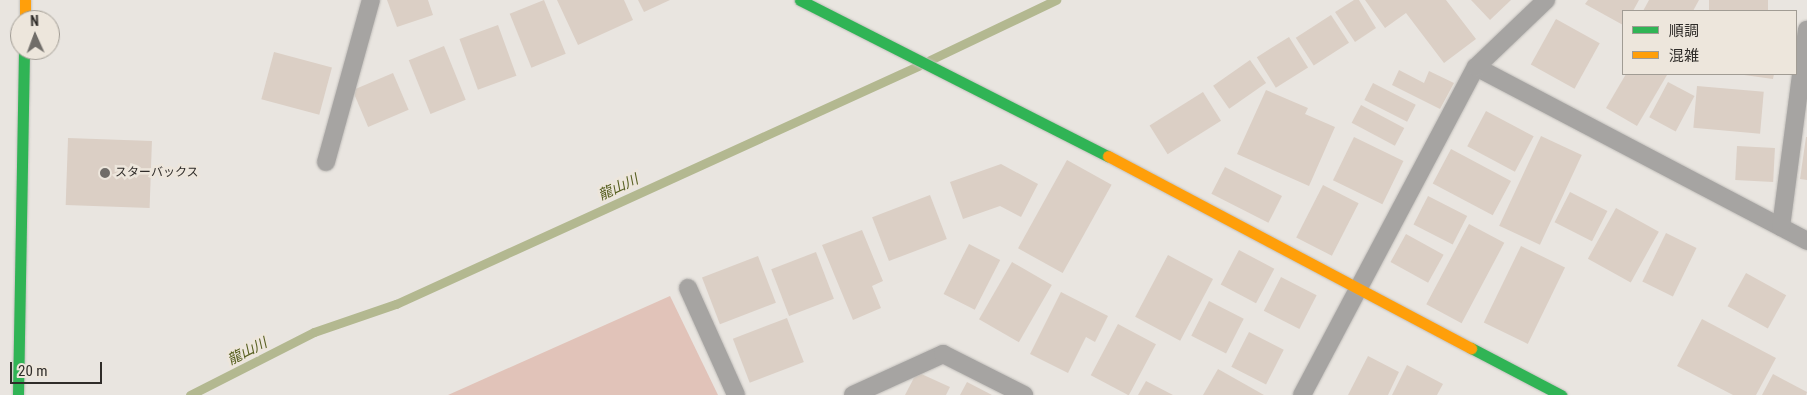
<!DOCTYPE html>
<html>
<head>
<meta charset="utf-8">
<style>
	body { margin:0 }
	#map { position:relative; width:1807px; height:395px; overflow:hidden; background:#e9e5e0; font-family:"Roboto Condensed","Noto Sans JP",sans-serif }
	div>[style] { position:absolute }
	.green>* { inset:0; background:#e1c3b9 }
	.stream>* { height:9px; margin:-4.5px; padding:0 4.5px; transform-origin:4.5px; border-radius:4.5px; background:#b3b890 }
	.building>* { inset:0; background:#dbcfc5; transform-origin:0 0 }
	.roads { filter:drop-shadow(0 0 1px #c3c0bc) drop-shadow(0 0 1px #c3c0bc) }
	.lane>* { height:18px; margin:-9px; padding:0 9px; transform-origin:9px; border-radius:9px; background:#a6a4a2 }
	.fast>* { height:11px; margin:-5.5px; padding:0 5.5px; transform-origin:5.5px; border-radius:5.5px; background:#30b455 }
	.slow>* { height:11px; margin:-5.5px; padding:0 5.5px; transform-origin:5.5px; border-radius:5.5px; background:#ff9f0a }
	.dots>* { width:14px; height:14px; translate:-50% -50%; box-sizing:border-box; border:2px solid #ede6dc; border-radius:50% }
	span { translate:-50% -50%; white-space:nowrap; text-align:center; line-height:1.15; -webkit-text-stroke:5px #ede6dc; paint-order:stroke }
	.poi-label { font-size:12px; color:#2f2c29 }
	.left { translate:0 -50%; text-align:left }
	.water-label { font-size:14px; color:#565e1f; font-style:italic }
	.legend { position:absolute; left:1622px; top:10px; width:175px; height:65px; box-sizing:border-box; background:#ede6dc; border:1px solid #a19c94; margin:0; padding:6px 9px; list-style:none; font-size:15px; color:#2f2c29 }
	.legend li { display:flex; align-items:center; gap:10px; height:25px }
	.legend b { width:25px; border:1px solid #a19c94 }
	.north { position:absolute; left:10px; top:10px; width:50px; height:50px; box-sizing:border-box; background:#ede6dc; border:1px solid #a19c94; border-radius:50%; rotate:358deg; font-size:14px; font-weight:700; line-height:20px; text-align:center; color:#2f2c29 }
	.north::after { content:''; display:block; margin:auto; width:18px; height:22px; background:#706d69; clip-path:polygon(50% 0,100% 100%,50% 72%,0 100%) }
	.scale { position:absolute; left:10px; top:362px; width:92px; height:22px; box-sizing:border-box; border:2px solid #2f2c29; border-top:0; padding-left:6px; font-size:15px; line-height:18px; white-space:nowrap; color:#2f2c29; -webkit-text-stroke:4px #ede6dc; paint-order:stroke }
</style>
</head>
<body>
<div id="map">
	<div class="green">
		<i style="clip-path:polygon(670px 296px,718px 395px,448px 395px)"></i>
	</div>
	<div class="stream">
		<i style="left:930px;top:60px;width:140px;rotate:-25.5deg"></i>
		<i style="left:190px;top:395px;width:139px;rotate:-26.9deg"></i>
		<i style="left:314px;top:332px;width:87px;rotate:-18.9deg"></i>
		<i style="left:396px;top:304px;width:574px;rotate:-24.51deg"></i>
	</div>
	<div class="building">
		<i style="clip-path:polygon(387px 0,428px 0,433px 15px,397px 27px)"></i>
		<i style="left:544px;top:0;width:58px;height:37px;rotate:68deg"></i>
		<i style="clip-path:polygon(557px 0,624px 0,633px 20px,578px 45px)"></i>
		<i style="clip-path:polygon(638px 0,670px 0,644px 12px)"></i>
		<i style="clip-path:polygon(1354px 0,1359px 0,1376px 28px,1355px 42px,1335px 12px)"></i>
		<i style="clip-path:polygon(1365px 0,1446px 0,1476px 39px,1444px 63px,1406px 13px,1385px 28px)"></i>
		<i style="clip-path:polygon(1471px 0,1511px 0,1490px 20px)"></i>
		<i style="clip-path:polygon(1588px 0,1639px 0,1633px 11px,1623px 11px,1623px 25px,1585px 4px)"></i>
		<i style="clip-path:polygon(1649px 0,1699px 0,1693px 11px,1643px 11px)"></i>
		<i style="left:1709px;top:0;width:59px;height:11px"></i>
		<i style="left:1331px;top:15px;width:33px;height:42px;rotate:57deg"></i>
		<i style="left:1556px;top:19px;width:50px;height:52px;rotate:29deg"></i>
		<i style="left:498px;top:25px;width:54px;height:41px;rotate:70deg"></i>
		<i style="left:1289px;top:37px;width:36px;height:38px;rotate:58deg"></i>
		<i style="left:444px;top:46px;width:58px;height:38px;rotate:68deg"></i>
		<i style="left:274px;top:52px;width:60px;height:49px;rotate:15deg"></i>
		<i style="left:1250px;top:60px;width:28px;height:45px;rotate:55deg"></i>
		<i style="clip-path:polygon(1399px 70px,1424px 83px,1429px 71px,1454px 83px,1440px 109px,1392px 85px)"></i>
		<i style="left:393px;top:73px;width:40px;height:44px;rotate:67deg"></i>
		<i style="clip-path:polygon(1626px 74px,1667px 75px,1637px 126px,1606px 108px)"></i>
		<i style="clip-path:polygon(1737px 74px,1774px 74px,1773px 79px)"></i>
		<i style="left:1668px;top:82px;width:30px;height:40px;rotate:28deg"></i>
		<i style="left:1373px;top:83px;width:48px;height:19px;rotate:27deg"></i>
		<i style="left:1697px;top:86px;width:67px;height:42px;rotate:5deg"></i>
		<i style="clip-path:polygon(1266px 90px,1308px 108px,1305px 114px,1335px 127px,1309px 186px,1237px 154px)"></i>
		<i style="left:1203px;top:92px;width:34px;height:63px;rotate:58deg"></i>
		<i style="left:1361px;top:105px;width:49px;height:20px;rotate:28deg"></i>
		<i style="left:1486px;top:111px;width:54px;height:40px;rotate:28deg"></i>
		<i style="left:1541px;top:136px;width:45px;height:99px;rotate:25deg"></i>
		<i style="left:1354px;top:137px;width:55px;height:48px;rotate:26deg"></i>
		<i style="clip-path:polygon(1806px 137px,1807px 137px,1807px 180px,1800px 179px)"></i>
		<i style="left:68px;top:138px;width:84px;height:67px;rotate:2deg"></i>
		<i style="left:1737px;top:146px;width:38px;height:34px;rotate:3deg"></i>
		<i style="left:1451px;top:149px;width:68px;height:39px;rotate:28deg"></i>
		<i style="left:1067px;top:160px;width:51px;height:101px;rotate:29deg"></i>
		<i style="clip-path:polygon(1001px 164px,1038px 184px,1021px 217px,1000px 206px,963px 219px,950px 182px)"></i>
		<i style="left:1225px;top:167px;width:64px;height:30px;rotate:27deg"></i>
		<i style="left:1323px;top:185px;width:40px;height:59px;rotate:27deg"></i>
		<i style="left:1570px;top:192px;width:42px;height:34px;rotate:27deg"></i>
		<i style="left:930px;top:195px;width:47px;height:62px;rotate:69deg"></i>
		<i style="left:1428px;top:196px;width:44px;height:32px;rotate:27deg"></i>
		<i style="left:1616px;top:208px;width:49px;height:58px;rotate:29deg"></i>
		<i style="left:1469px;top:224px;width:40px;height:91px;rotate:28deg"></i>
		<i style="clip-path:polygon(862px 230px,883px 281px,872px 286px,881px 308px,853px 320px,822px 245px)"></i>
		<i style="left:1666px;top:233px;width:34px;height:54px;rotate:26deg"></i>
		<i style="left:1406px;top:234px;width:43px;height:32px;rotate:29deg"></i>
		<i style="left:969px;top:244px;width:35px;height:56px;rotate:27deg"></i>
		<i style="left:1521px;top:246px;width:49px;height:85px;rotate:26deg"></i>
		<i style="left:1239px;top:250px;width:40px;height:39px;rotate:28deg"></i>
		<i style="left:816px;top:252px;width:50px;height:48px;rotate:69deg"></i>
		<i style="left:1168px;top:255px;width:51px;height:70px;rotate:28deg"></i>
		<i style="left:758px;top:256px;width:50px;height:60px;rotate:69deg"></i>
		<i style="left:1012px;top:262px;width:46px;height:66px;rotate:30deg"></i>
		<i style="left:1746px;top:273px;width:46px;height:38px;rotate:29deg"></i>
		<i style="left:1281px;top:277px;width:40px;height:38px;rotate:27deg"></i>
		<i style="clip-path:polygon(1061px 292px,1108px 316px,1095px 342px,1086px 337px,1068px 373px,1030px 354px)"></i>
		<i style="left:1209px;top:301px;width:39px;height:39px;rotate:27deg"></i>
		<i style="left:787px;top:318px;width:47px;height:58px;rotate:69deg"></i>
		<i style="clip-path:polygon(1702px 319px,1776px 358px,1756px 395px,1733px 395px,1677px 366px)"></i>
		<i style="left:1118px;top:324px;width:43px;height:58px;rotate:28deg"></i>
		<i style="left:1249px;top:332px;width:39px;height:39px;rotate:27deg"></i>
		<i style="clip-path:polygon(1368px 356px,1399px 372px,1388px 395px,1348px 395px)"></i>
		<i style="clip-path:polygon(1407px 365px,1443px 384px,1437px 395px,1392px 395px)"></i>
		<i style="clip-path:polygon(1218px 369px,1264px 395px,1203px 395px)"></i>
		<i style="clip-path:polygon(917px 372px,950px 387px,946px 395px,905px 395px)"></i>
		<i style="clip-path:polygon(1773px 374px,1807px 392px,1806px 395px,1762px 395px)"></i>
		<i style="clip-path:polygon(1146px 381px,1173px 395px,1138px 395px)"></i>
		<i style="clip-path:polygon(967px 382px,992px 395px,960px 395px)"></i>
	</div>
	<div class="roads">
		<div class="lane">
			<i style="left:1476px;top:67px;width:374px;rotate:27.7deg"></i>
			<i style="left:326px;top:162px;width:168px;rotate:-74.5deg"></i>
			<i style="left:1781px;top:227px;width:199px;rotate:-82.5deg"></i>
			<i style="left:688px;top:288px;width:117px;rotate:65.8deg"></i>
			<i style="left:853px;top:395px;width:99px;rotate:-24.5deg"></i>
			<i style="left:943px;top:354px;width:91px;rotate:26.8deg"></i>
			<i style="left:1302px;top:395px;width:371px;rotate:-62.1deg"></i>
			<i style="left:1476px;top:67px;width:97px;rotate:-43.7deg"></i>
		</div>
		<div class="fast">
			<i style="left:800px;top:0;width:345px;rotate:26.9deg"></i>
			<i style="left:1471px;top:348px;width:102px;rotate:27.6deg"></i>
			<i style="left:18px;top:395px;width:345px;rotate:-89deg"></i>
		</div>
		<div class="slow">
			<i style="left:25px;top:0;width:20px;rotate:90deg"></i>
			<i style="left:1108px;top:156px;width:411px;rotate:27.9deg"></i>
		</div>
	</div>
	<div class="dots">
		<i style="left:105px;top:173px;background:#706d69"></i>
	</div>
	<div class="poi-label">
		<span class="left" style="left:115px;top:173px">スターバックス</span>
	</div>
	<div class="water-label">
		<span style="left:618px;top:187px;rotate:-25deg">龍山川</span>
		<span style="left:247px;top:351px;rotate:-27deg">龍山川</span>
	</div>
	<ul class="legend">
	<li><b style="height:6px;background:#30b455"></b>順調</li>
	<li><b style="height:6px;background:#ff9f0a"></b>混雑</li>
	</ul>
	<div class="north">N</div>
	<div class="scale">20 m</div>
</div>
</body>
</html>
